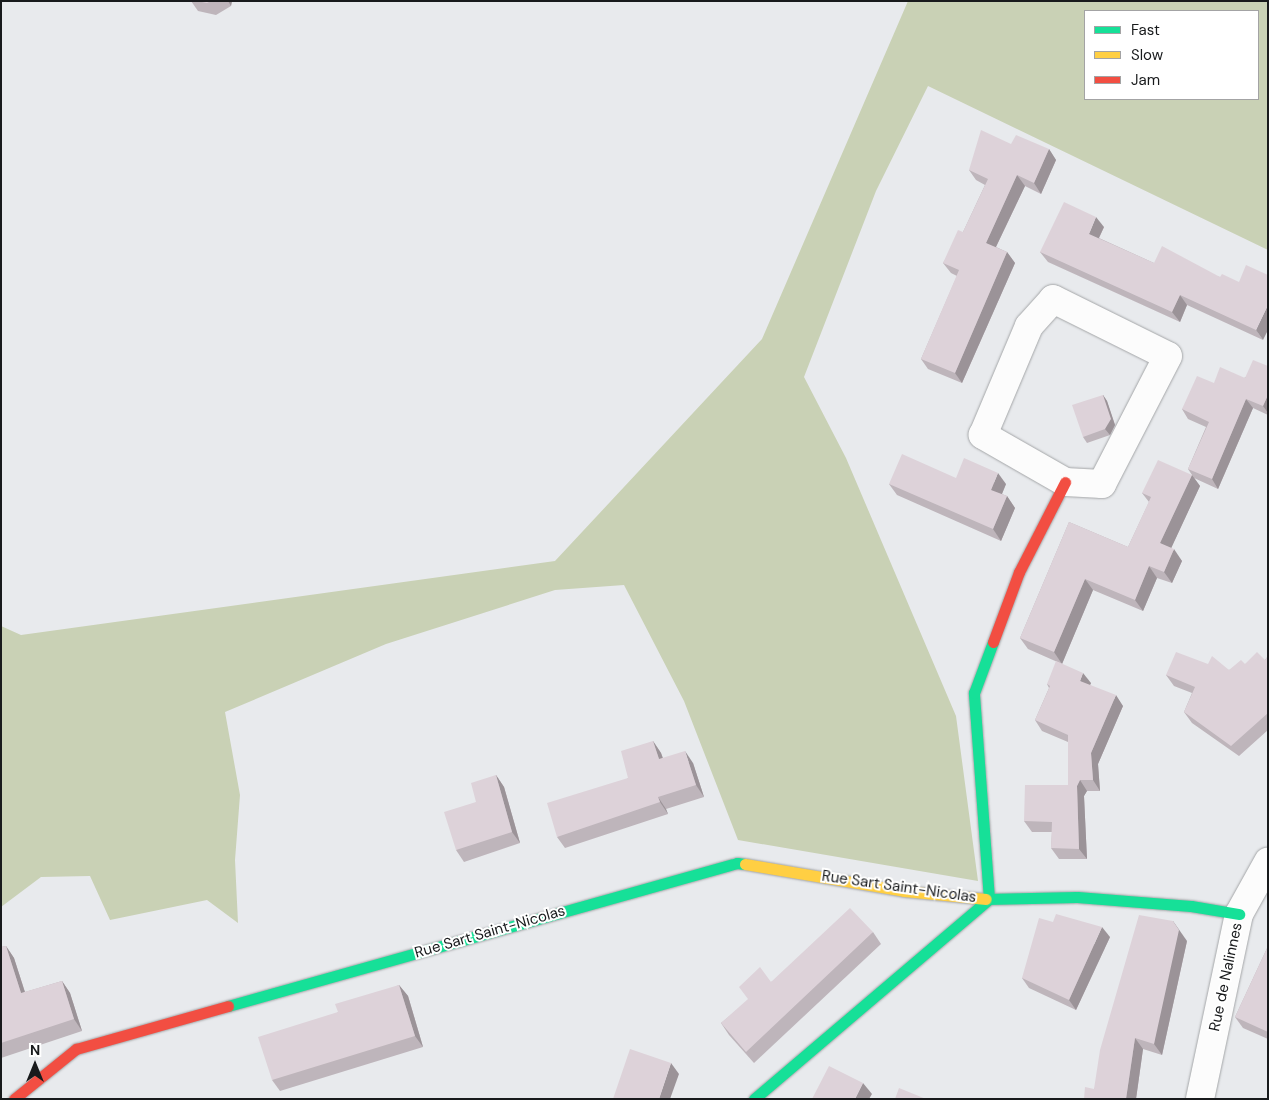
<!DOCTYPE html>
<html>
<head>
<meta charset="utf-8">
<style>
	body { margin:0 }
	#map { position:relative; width:1269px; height:1100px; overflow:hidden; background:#e8eaed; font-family:"DM Sans",sans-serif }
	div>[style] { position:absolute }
	.green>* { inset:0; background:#c9d1b5 }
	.roads { filter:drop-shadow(0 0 1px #a4a6a8) drop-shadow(0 0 1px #a4a6a8) }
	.street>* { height:28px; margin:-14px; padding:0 14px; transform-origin:14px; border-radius:14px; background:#fcfcfc }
	.fast>* { height:11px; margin:-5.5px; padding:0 5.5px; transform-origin:5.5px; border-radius:5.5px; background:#16e098 }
	.slow>* { height:11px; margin:-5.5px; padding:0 5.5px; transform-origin:5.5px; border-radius:5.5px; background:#ffcf43 }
	.jam>* { height:11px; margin:-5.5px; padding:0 5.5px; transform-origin:5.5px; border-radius:5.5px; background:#f24e42 }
	.wall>* { inset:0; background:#beb5bb }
	.shaded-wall>* { inset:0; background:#9b9398 }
	.building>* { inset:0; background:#ddd2d9 }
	span { translate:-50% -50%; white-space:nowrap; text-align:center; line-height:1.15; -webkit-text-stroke:4px #fff; paint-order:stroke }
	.street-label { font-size:15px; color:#181a1c }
	.frame { position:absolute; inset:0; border:2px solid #181a1c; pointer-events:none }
	.legend { position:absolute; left:1084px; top:10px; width:175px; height:90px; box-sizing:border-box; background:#fff; border:1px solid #a3a3a4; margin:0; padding:6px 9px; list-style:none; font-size:15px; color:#181a1c }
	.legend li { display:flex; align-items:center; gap:10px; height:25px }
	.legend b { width:25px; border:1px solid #a3a3a4 }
	.north { position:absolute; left:10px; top:1040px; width:50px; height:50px; -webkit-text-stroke:4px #fff; paint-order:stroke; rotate:0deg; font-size:14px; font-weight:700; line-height:20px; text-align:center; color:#181a1c }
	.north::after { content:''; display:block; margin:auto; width:18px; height:22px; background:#181a1c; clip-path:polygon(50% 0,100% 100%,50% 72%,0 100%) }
</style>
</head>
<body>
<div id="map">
	<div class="green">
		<i style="clip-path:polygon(evenodd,908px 1px,1268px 1px,1268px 250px,928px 86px,876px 191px,804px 377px,846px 458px,956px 716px,978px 881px,738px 840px,684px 701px,624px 585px,555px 590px,386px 644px,225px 712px,240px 795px,235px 860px,238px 923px,207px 900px,110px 920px,90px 876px,41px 877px,1px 907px,1px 626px,21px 635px,555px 561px,762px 339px,908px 1px,1085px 11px,1258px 11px,1258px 99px,1085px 99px,1085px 11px)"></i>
	</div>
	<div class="roads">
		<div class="street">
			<i style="left:1053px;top:299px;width:128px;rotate:26.4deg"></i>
			<i style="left:1168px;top:356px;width:144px;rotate:117.3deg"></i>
			<i style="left:1102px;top:484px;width:37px;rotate:-177deg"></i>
			<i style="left:1065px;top:482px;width:95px;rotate:-150.2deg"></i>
			<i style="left:983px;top:435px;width:118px;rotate:-67.1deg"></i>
			<i style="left:1029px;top:326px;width:36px;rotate:-48deg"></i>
			<i style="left:1200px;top:1099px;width:189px;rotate:-78.1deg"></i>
			<i style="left:1239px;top:914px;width:60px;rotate:-60.9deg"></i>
		</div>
		<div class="fast">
			<i style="left:986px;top:899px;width:91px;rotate:-1.3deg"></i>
			<i style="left:1077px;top:897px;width:114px;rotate:4.5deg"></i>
			<i style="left:1191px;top:906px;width:49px;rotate:9.5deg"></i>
			<i style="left:228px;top:1006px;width:529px;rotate:-15.69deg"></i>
			<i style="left:737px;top:863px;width:8px;rotate:7deg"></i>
			<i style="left:754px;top:1099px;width:309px;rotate:-40.4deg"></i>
			<i style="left:989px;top:899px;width:207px;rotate:-94.2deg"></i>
			<i style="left:974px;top:693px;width:54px;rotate:-69.6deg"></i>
		</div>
		<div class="slow">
			<i style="left:745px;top:864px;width:161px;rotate:9.6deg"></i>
			<i style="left:904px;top:891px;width:82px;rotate:5.6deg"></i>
		</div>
		<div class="jam">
			<i style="left:993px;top:642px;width:75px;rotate:-69.6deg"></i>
			<i style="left:1019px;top:572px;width:101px;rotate:-62.9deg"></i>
			<i style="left:14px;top:1099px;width:80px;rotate:-38.9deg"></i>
			<i style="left:76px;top:1049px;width:158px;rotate:-15.8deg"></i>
		</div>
	</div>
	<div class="wall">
		<i style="clip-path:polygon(191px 1px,232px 1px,231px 6px,216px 15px,198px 11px)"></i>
		<i style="clip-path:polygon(1049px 149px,1056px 160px,1041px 194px,1025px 186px,996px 247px,1007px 252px,1015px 263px,962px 383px,928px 369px,921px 359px,957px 276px,951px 273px,943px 263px,963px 232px,985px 185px,976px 180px,969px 170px)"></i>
		<i style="clip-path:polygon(1104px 227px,1099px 238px,1154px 263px,1220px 277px,1263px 340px,1187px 305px,1180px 322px,1048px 262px,1040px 252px)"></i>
		<i style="clip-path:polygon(1268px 366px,1268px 415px,1253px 408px,1218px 489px,1194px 478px,1188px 469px,1206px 427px,1188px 419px,1182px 409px)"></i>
		<i style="clip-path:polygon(1103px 395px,1107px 401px,1115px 425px,1110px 435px,1087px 443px,1083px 437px)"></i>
		<i style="clip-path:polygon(1192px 475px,1200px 486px,1171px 548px,1182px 561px,1172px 583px,1157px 578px,1143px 611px,1093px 590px,1062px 664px,1028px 649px,1020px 638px,1069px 522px,1128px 547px,1149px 502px,1142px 493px)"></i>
		<i style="clip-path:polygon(956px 478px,1006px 484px,1002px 494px,1007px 496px,1015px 508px,1001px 541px,897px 495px,889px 484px)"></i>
		<i style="clip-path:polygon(1268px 656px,1268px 730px,1239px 756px,1192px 723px,1184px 712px,1192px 693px,1174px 686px,1166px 675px,1208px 664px,1229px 670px,1245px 664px,1265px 660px)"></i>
		<i style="clip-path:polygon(1091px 683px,1090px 685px,1123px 706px,1098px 764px,1100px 791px,1087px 791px,1084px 796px,1087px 859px,1059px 859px,1051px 848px,1052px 832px,1032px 832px,1024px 821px,1068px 785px,1068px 742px,1042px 731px,1035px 720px,1049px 688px,1047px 684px)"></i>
		<i style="clip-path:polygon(653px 741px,661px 753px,663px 758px,693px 763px,704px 797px,666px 809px,668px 814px,565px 848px,557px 837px,628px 778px)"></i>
		<i style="clip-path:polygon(496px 775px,504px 787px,520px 843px,464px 862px,456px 850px,476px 802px)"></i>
		<i style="clip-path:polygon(873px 932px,881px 944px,754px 1063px,729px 1035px,721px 1023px,771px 982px)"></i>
		<i style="clip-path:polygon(1110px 937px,1076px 1010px,1029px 988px,1022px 978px)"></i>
		<i style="clip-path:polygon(1187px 941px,1162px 1055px,1143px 1049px,1136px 1099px,1084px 1099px,1094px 1089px)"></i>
		<i style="clip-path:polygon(6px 946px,14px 958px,25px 992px,62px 981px,70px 993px,82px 1031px,1px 1058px,1px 947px)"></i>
		<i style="clip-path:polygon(1268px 946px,1268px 1039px,1243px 1028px,1235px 1017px)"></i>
		<i style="clip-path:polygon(399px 985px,408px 996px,423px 1047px,280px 1091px,272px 1080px,338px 1012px)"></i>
	</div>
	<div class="shaded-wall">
		<i style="clip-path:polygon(228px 1px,232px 1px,231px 6px)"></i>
		<i style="clip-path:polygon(1049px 149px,1056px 160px,1041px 194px,1034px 183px)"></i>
		<i style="clip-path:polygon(1017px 175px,1025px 186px,993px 253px,986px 243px)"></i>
		<i style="clip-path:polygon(1096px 217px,1104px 227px,1096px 244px,1089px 234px)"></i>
		<i style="clip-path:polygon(1007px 252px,1015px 263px,962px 383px,955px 373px)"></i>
		<i style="clip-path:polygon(1180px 295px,1187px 305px,1180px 322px,1172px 312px)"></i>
		<i style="clip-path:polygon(1268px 305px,1268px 330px,1263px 340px,1256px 330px)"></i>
		<i style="clip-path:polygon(1103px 395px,1107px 401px,1115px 425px,1110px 435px,1105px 429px)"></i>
		<i style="clip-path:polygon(1268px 395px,1268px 413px,1263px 406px)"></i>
		<i style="clip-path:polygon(1246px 399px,1253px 408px,1218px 489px,1212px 479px)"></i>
		<i style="clip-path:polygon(998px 473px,1006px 484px,999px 501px,991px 490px)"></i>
		<i style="clip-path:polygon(1192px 475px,1200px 486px,1168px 555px,1160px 543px)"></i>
		<i style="clip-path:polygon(1007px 496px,1015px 508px,1001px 541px,993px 529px)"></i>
		<i style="clip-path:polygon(1174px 549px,1182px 561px,1172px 583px,1164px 572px)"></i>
		<i style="clip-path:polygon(1149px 566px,1157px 578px,1143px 611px,1135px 600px)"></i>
		<i style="clip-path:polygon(1085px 579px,1093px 590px,1062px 664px,1054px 652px)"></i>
		<i style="clip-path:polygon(1083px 673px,1091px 683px,1087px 691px,1080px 681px)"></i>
		<i style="clip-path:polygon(1116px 695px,1123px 706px,1098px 764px,1100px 791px,1093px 780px,1091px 753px)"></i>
		<i style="clip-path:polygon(653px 741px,661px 753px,667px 771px,659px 759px)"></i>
		<i style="clip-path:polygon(685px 751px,693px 763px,704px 797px,696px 785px)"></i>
		<i style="clip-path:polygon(496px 775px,504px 787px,520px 843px,512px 832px)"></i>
		<i style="clip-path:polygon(1080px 780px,1087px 791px,1084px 796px,1087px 859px,1079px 849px,1077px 786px)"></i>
		<i style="clip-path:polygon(658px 797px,666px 809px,668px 814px,660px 802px)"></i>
		<i style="clip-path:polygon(1173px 921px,1187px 941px,1162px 1055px,1154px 1044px)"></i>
		<i style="clip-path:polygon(1102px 927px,1110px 937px,1076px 1010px,1069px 1000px)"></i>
		<i style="clip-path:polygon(6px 946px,14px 958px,29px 1005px,21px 993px)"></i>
		<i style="clip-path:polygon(62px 981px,70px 993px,82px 1031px,74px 1019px)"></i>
		<i style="clip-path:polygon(399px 985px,408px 996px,423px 1047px,415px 1036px)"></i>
		<i style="clip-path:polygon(1135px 1038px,1143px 1049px,1136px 1099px,1126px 1099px)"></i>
		<i style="clip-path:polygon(671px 1063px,679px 1074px,670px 1099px,659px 1099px)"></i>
		<i style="clip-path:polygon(863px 1083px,872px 1094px,869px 1099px,855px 1099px)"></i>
	</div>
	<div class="building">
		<i style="clip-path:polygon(197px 1px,211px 1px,207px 3px)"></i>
		<i style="clip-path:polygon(981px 130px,1011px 144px,1016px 135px,1049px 149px,1034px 183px,1017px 175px,986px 243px,1007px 252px,955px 373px,921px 359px,959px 270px,943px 263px,958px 230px,963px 232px,988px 179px,969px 170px)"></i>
		<i style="clip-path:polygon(1064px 202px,1096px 217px,1089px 234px,1154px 263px,1162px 246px,1220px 277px,1222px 274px,1239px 282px,1246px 265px,1268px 275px,1268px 305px,1256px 330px,1180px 295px,1172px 312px,1040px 252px)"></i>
		<i style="clip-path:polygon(1253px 360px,1268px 366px,1268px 395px,1263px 406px,1246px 399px,1212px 479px,1188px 469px,1209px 422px,1182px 409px,1197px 376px,1214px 383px,1220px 367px,1245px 378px)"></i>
		<i style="clip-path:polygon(1103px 395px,1111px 419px,1105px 429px,1083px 437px,1072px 405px)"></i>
		<i style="clip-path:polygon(902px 454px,956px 478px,964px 458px,998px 473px,991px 490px,1007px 496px,993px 529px,889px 484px)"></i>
		<i style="clip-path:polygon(1158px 460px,1192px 475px,1160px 543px,1174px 549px,1164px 572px,1149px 566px,1135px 600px,1085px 579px,1054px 652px,1020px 638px,1069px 522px,1128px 547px,1151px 497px,1142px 493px)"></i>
		<i style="clip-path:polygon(1176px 652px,1208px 664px,1212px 656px,1229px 670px,1241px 660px,1245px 664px,1257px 652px,1265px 660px,1268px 656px,1268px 713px,1231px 746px,1184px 712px,1195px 687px,1166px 675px)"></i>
		<i style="clip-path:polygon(1056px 661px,1083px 673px,1080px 681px,1116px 695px,1091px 753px,1093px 780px,1080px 780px,1077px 786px,1079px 849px,1051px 848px,1052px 822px,1024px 821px,1025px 785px,1068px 785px,1068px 735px,1035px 720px,1050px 686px,1047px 684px)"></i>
		<i style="clip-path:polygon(653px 741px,659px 759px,685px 751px,696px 785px,658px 797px,660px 802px,557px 837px,547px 803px,628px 778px,621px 751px)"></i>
		<i style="clip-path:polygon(496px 775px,512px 832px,456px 850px,444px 812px,476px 802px,471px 783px)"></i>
		<i style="clip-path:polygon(850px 908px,873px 932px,746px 1052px,721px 1023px,748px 999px,739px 987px,760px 967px,771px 982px)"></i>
		<i style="clip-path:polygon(1056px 914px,1102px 927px,1069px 1000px,1022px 978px,1039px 918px,1053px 922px)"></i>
		<i style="clip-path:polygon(1139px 915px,1173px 921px,1179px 930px,1154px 1044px,1135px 1038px,1126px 1099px,1084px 1099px,1085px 1087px,1094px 1089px,1100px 1050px)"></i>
		<i style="clip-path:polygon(6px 946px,21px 993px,62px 981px,74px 1019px,1px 1043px,1px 947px)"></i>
		<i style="clip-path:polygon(1268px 946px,1268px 1032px,1235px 1017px)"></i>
		<i style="clip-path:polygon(399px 985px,415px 1036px,272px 1080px,258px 1037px,338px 1012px,335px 1004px)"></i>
		<i style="clip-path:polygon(630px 1049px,671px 1063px,659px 1099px,613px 1099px)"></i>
		<i style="clip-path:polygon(829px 1066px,863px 1083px,855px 1099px,812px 1099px)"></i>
		<i style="clip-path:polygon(899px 1088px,926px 1099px,895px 1099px)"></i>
	</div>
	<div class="street-label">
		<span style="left:899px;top:887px;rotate:8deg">Rue Sart Saint-Nicolas</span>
		<span style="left:490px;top:932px;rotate:-16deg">Rue Sart Saint-Nicolas</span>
		<span style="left:1226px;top:977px;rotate:-78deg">Rue de Nalinnes</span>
	</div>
	<div class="frame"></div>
	<ul class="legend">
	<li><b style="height:6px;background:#16e098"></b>Fast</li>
	<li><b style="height:6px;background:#ffcf43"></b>Slow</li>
	<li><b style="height:6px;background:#f24e42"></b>Jam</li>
	</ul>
	<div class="north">N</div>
</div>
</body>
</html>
